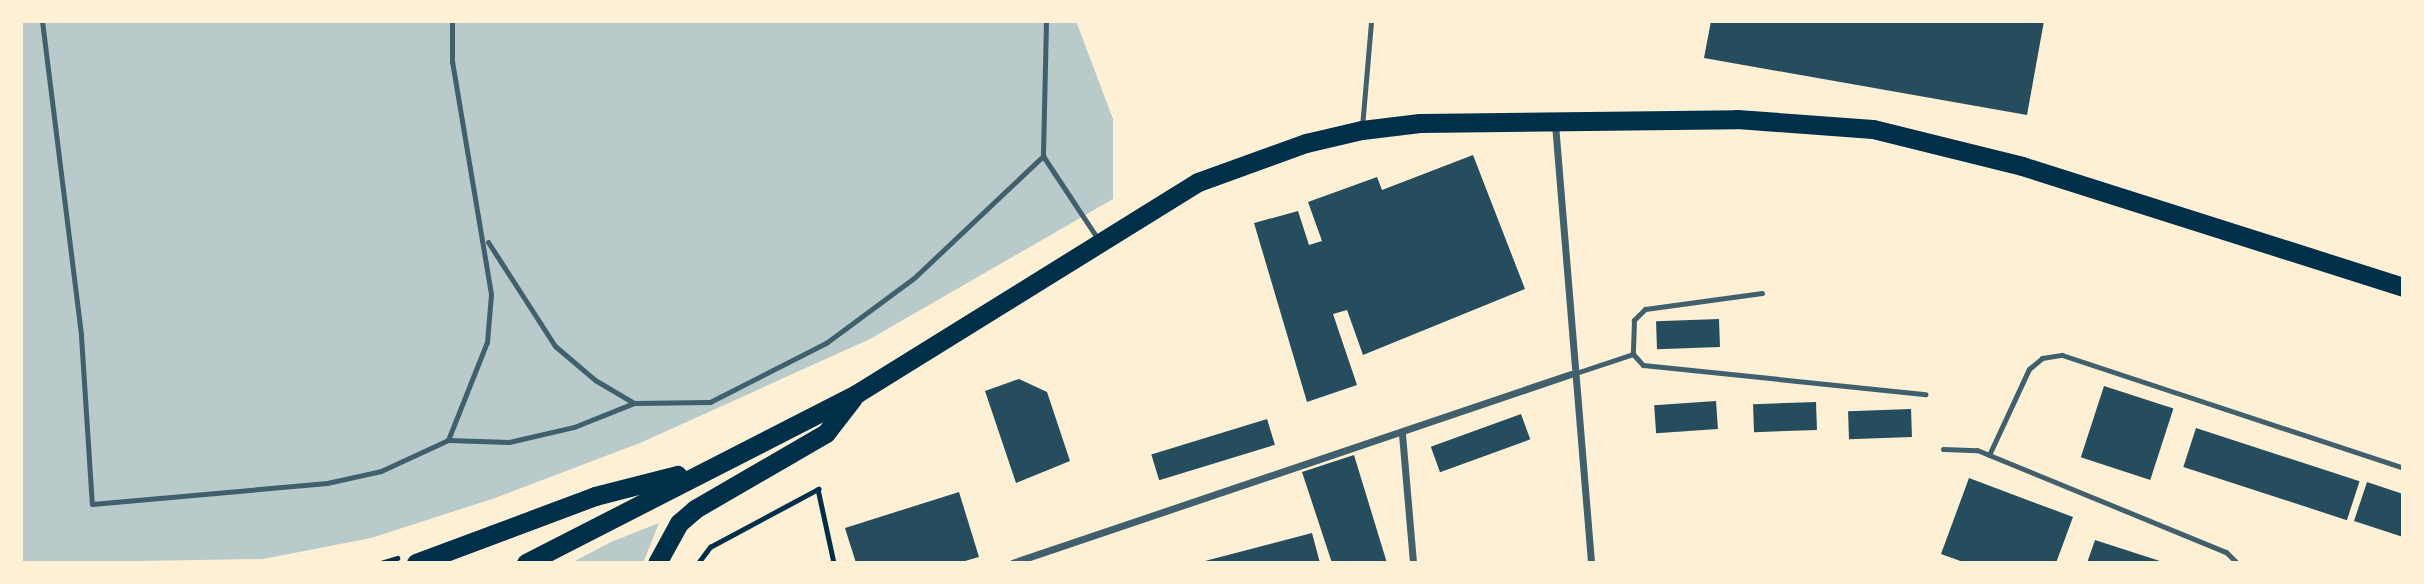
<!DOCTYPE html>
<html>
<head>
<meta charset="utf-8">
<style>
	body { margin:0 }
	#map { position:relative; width:2424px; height:584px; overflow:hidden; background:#fdf0d5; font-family:"Archivo Narrow",sans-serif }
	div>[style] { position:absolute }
	.green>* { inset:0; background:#b9caca }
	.building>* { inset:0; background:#264d5e; transform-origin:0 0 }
	.path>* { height:4.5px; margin:-2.25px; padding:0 2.25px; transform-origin:2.25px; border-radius:2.25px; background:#003049 }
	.service>* { height:5px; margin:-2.5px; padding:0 2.5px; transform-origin:2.5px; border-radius:2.5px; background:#3f606c }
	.minor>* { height:7px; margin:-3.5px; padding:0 3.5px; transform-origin:3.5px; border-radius:3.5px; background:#3f606c }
	.trunk>* { height:19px; margin:-9.5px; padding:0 9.5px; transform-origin:9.5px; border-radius:9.5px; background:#003049 }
	span { translate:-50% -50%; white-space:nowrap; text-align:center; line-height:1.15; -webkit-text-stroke:7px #fdf0d5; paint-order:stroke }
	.frame { position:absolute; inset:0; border:23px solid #fdf0d5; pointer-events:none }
</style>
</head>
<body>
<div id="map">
	<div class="green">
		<i style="clip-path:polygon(21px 21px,1076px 21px,1113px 119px,1113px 199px,870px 339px,640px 443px,495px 498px,371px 538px,263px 559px,21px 563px)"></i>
		<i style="clip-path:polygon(659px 523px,643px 563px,571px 563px,611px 542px)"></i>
	</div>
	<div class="building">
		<i style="clip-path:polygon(1711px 21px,2044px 21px,2027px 115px,1704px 58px)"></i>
		<i style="clip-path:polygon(1473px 155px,1525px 289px,1363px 355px,1347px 310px,1333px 314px,1357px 385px,1307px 402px,1254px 223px,1298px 211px,1309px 245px,1322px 241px,1308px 202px,1377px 177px,1382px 190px)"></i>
		<i style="left:1719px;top:319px;width:28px;height:63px;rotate:88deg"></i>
		<i style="clip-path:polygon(1019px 379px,1047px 392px,1070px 461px,1016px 483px,985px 391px)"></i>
		<i style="left:2104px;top:386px;width:73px;height:75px;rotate:18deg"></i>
		<i style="left:1716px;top:401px;width:28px;height:62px;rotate:86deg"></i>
		<i style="left:1816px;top:402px;width:28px;height:63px;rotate:88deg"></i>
		<i style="left:1911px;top:409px;width:28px;height:63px;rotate:88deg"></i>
		<i style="left:1521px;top:414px;width:27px;height:96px;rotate:70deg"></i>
		<i style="left:1267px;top:419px;width:27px;height:121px;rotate:73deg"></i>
		<i style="left:2196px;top:428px;width:172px;height:41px;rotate:18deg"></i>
		<i style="clip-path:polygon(1354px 455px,1387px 563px,1332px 563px,1302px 472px)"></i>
		<i style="clip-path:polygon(1969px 478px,2073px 517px,2056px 563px,1966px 563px,1941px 554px)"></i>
		<i style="clip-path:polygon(2367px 482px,2403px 494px,2403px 537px,2354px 521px)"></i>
		<i style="clip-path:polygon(959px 492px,979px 557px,958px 563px,856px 563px,845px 528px)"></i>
		<i style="clip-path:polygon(1312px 533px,1320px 563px,1201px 563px,1201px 562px)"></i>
		<i style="clip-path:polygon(2095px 540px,2163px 562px,2163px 563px,2087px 563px)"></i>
	</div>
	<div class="path">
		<i style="left:381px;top:563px;width:17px;rotate:-17deg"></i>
		<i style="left:698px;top:563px;width:20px;rotate:-53deg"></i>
		<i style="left:710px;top:547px;width:123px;rotate:-28.2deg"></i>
		<i style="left:818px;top:489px;width:76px;rotate:77.8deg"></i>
	</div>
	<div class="service">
		<i style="left:42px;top:21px;width:317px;rotate:82.9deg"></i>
		<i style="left:81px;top:336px;width:168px;rotate:86.3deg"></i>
		<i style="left:92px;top:504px;width:236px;rotate:-5.1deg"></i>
		<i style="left:327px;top:483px;width:55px;rotate:-12.5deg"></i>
		<i style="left:381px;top:471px;width:74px;rotate:-24.8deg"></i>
		<i style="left:448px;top:440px;width:105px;rotate:-68.3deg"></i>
		<i style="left:487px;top:342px;width:48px;rotate:-85.2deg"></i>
		<i style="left:491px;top:294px;width:235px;rotate:-99.5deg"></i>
		<i style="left:452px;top:62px;width:41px;rotate:-90deg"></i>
		<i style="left:1046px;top:21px;width:135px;rotate:91.3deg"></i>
		<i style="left:1043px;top:156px;width:100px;rotate:56.5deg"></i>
		<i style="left:1362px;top:127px;width:106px;rotate:-85.1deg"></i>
		<i style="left:488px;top:242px;width:124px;rotate:57.2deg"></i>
		<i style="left:555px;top:346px;width:52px;rotate:40.4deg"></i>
		<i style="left:595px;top:380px;width:45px;rotate:30.5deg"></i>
		<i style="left:634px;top:403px;width:76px;rotate:-0.8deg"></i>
		<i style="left:710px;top:402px;width:130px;rotate:-27deg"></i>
		<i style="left:826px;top:343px;width:109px;rotate:-36.5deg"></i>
		<i style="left:914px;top:278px;width:178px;rotate:-43.4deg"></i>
		<i style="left:1762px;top:293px;width:118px;rotate:172.2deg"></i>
		<i style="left:1645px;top:309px;width:16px;rotate:135deg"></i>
		<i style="left:1634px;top:320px;width:34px;rotate:92deg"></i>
		<i style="left:1633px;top:354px;width:15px;rotate:48deg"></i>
		<i style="left:1643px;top:365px;width:284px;rotate:5.9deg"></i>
		<i style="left:1573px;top:374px;width:63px;rotate:-18.4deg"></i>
		<i style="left:448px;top:440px;width:61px;rotate:1.9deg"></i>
		<i style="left:509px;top:442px;width:67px;rotate:-13deg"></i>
		<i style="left:574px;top:427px;width:65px;rotate:-21.8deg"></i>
		<i style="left:1943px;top:449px;width:34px;rotate:2deg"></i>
		<i style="left:1977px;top:450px;width:269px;rotate:22.3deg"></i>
		<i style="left:2226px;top:552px;width:16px;rotate:45deg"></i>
		<i style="left:1989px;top:455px;width:95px;rotate:-65.1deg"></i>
		<i style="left:2029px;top:369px;width:17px;rotate:-40deg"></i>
		<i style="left:2042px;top:358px;width:20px;rotate:-9deg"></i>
		<i style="left:2062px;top:355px;width:359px;rotate:18.3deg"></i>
	</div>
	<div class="minor">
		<i style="left:1555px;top:124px;width:440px;rotate:85.3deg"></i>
		<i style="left:1402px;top:434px;width:129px;rotate:85.1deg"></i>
		<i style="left:1012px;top:563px;width:590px;rotate:-18.68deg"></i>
	</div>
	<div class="trunk">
		<i style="left:416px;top:563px;width:191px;rotate:-20.5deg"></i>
		<i style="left:595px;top:496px;width:85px;rotate:-14.4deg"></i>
		<i style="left:526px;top:563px;width:371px;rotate:-27.1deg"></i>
		<i style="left:856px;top:394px;width:402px;rotate:-31.8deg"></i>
		<i style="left:1198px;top:182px;width:115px;rotate:-19.9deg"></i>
		<i style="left:1306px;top:143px;width:57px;rotate:-13.1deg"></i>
		<i style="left:1362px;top:130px;width:58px;rotate:-6.9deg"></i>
		<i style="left:1420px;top:123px;width:317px;rotate:-0.7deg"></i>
		<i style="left:1737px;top:119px;width:136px;rotate:4.2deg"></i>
		<i style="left:1873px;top:129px;width:154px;rotate:13.9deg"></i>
		<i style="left:2022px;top:166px;width:400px;rotate:17.6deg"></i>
		<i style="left:657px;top:563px;width:46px;rotate:-61.2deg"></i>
		<i style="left:679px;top:523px;width:21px;rotate:-41deg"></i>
		<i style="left:695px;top:509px;width:151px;rotate:-30.1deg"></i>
		<i style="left:826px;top:433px;width:44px;rotate:-52.4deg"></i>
	</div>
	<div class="frame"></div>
</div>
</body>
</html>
